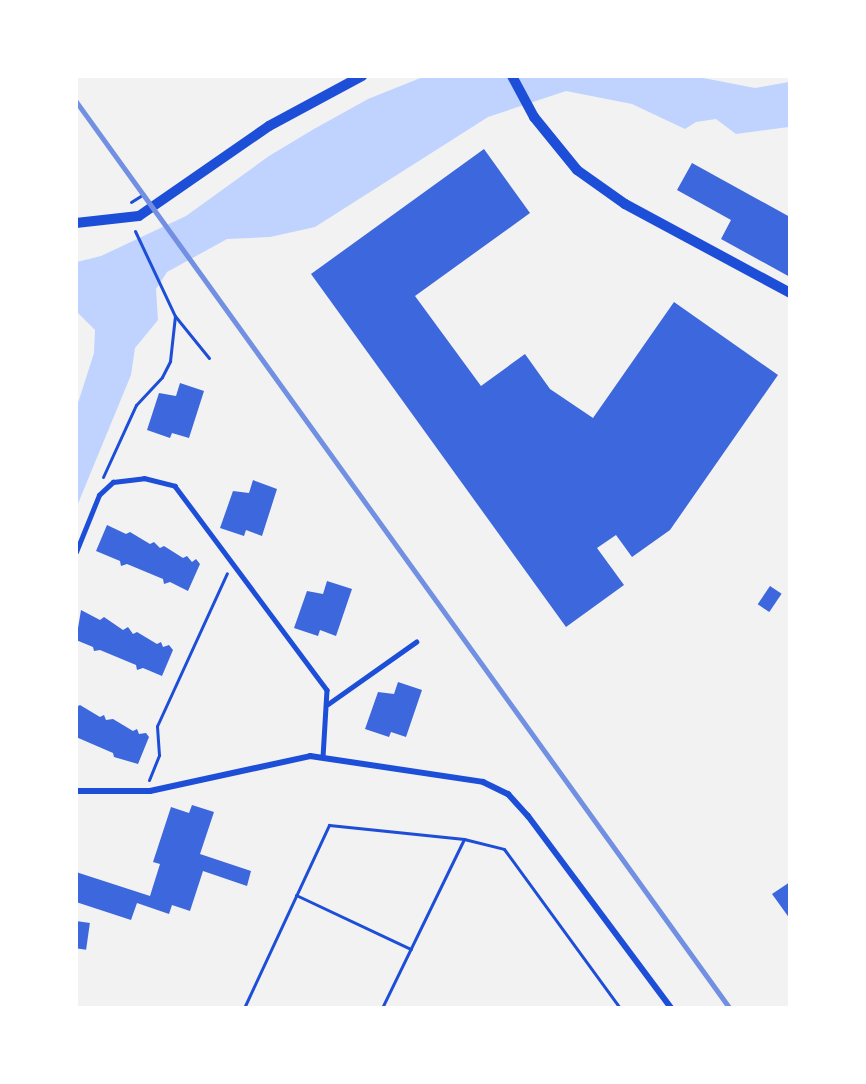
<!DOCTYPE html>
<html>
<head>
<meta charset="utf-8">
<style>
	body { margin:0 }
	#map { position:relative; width:866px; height:1084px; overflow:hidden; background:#f2f2f2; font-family:Manrope,sans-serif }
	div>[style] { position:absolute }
	.water>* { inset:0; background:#bfd3fe }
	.building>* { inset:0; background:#3d67dc; transform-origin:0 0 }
	.path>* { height:3px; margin:-1.5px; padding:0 1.5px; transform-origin:1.5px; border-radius:1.5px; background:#1d4ed8 }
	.service>* { height:4.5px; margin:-2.25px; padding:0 2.25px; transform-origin:2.25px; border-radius:2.25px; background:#1d4ed8 }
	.minor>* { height:6px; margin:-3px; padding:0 3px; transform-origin:3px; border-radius:3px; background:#1d4ed8 }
	.tertiary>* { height:10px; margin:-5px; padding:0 5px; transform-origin:5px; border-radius:5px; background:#1d4ed8 }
	.rail>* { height:4.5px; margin:-2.25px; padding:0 2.25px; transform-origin:2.25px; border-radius:2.25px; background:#7290e2 }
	span { translate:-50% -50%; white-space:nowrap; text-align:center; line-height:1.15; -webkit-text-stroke:4.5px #fff; paint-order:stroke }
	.frame { position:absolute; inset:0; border:78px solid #fff; pointer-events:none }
</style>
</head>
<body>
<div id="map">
	<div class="water">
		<i style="clip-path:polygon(693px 76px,755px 88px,789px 82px,789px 127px,736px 134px,716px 119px,696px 122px,685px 129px,632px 104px,566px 91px,488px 117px,315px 227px,270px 237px,227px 239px,167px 272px,156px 289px,158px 320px,135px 348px,131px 375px,77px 506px,77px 406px,94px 353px,95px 330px,77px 312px,77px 262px,101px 256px,186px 216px,269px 156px,314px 129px,368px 99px,423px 77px)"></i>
	</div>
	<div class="building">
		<i style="clip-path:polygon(484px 149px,530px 213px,415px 296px,481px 386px,525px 354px,550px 389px,593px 418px,674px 302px,778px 375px,670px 530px,632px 557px,616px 535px,597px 548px,624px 585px,566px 627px,311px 274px)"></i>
		<i style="clip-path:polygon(692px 163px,790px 217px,790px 277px,721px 239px,731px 220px,677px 190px)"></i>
		<i style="clip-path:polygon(180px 383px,204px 391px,189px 438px,172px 433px,170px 438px,147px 430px,159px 393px,176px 396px)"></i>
		<i style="clip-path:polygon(253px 480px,277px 489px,262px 536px,246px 530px,244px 536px,220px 528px,233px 491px,249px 493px)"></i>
		<i style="clip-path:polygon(107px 525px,126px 534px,130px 532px,150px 544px,154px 542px,160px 548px,164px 546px,183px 558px,187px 556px,192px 562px,196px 559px,200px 564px,188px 591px,170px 582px,164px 584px,163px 579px,127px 564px,121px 566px,120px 561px,96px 551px)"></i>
		<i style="clip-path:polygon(327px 581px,352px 589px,336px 636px,320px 630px,318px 636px,294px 628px,307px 591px,323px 594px)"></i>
		<i style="left:770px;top:586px;width:14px;height:22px;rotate:34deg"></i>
		<i style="clip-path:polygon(81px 610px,100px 620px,104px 617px,123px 630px,128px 627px,133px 634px,137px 632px,157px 644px,161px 642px,163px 647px,169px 645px,173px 650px,162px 676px,143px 668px,137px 670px,136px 665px,100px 650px,94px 651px,93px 647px,76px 640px)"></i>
		<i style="clip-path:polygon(398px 682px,422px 690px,406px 737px,391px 732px,389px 737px,365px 729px,378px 692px,394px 694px)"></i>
		<i style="clip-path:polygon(80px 705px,100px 717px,104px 715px,106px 720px,113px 719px,133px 731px,137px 729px,139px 734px,146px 733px,149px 737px,138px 764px,114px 757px,113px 753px,76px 737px,76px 707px)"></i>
		<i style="clip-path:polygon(192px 805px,214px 812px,200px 854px,251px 871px,247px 886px,203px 871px,190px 911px,172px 905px,169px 914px,137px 903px,131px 920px,76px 902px,76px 872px,150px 896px,160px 864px,153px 862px,171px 807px,189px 813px)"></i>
		<i style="clip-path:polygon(790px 882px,790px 919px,772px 894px)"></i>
		<i style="left:76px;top:921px;width:14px;height:27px;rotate:8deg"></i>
	</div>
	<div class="path">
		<i style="left:131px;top:202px;width:15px;rotate:-32deg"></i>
		<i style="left:135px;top:231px;width:94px;rotate:64.8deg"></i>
		<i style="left:175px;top:316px;width:54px;rotate:51deg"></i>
		<i style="left:103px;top:477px;width:79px;rotate:-65.4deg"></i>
		<i style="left:136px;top:405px;width:38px;rotate:-47deg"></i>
		<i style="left:162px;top:377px;width:18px;rotate:-63deg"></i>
		<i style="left:170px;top:361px;width:45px;rotate:-83.7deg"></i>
		<i style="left:149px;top:780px;width:27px;rotate:-68deg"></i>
		<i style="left:159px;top:755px;width:29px;rotate:-94deg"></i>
		<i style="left:157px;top:726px;width:168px;rotate:-65.4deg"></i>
		<i style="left:464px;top:839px;width:41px;rotate:14deg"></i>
		<i style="left:504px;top:849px;width:197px;rotate:53.9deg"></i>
		<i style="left:296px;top:895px;width:127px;rotate:25.2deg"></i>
		<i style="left:244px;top:1008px;width:202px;rotate:-65.1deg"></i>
		<i style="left:329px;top:825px;width:136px;rotate:5.9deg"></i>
		<i style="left:464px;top:839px;width:188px;rotate:115.9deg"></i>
	</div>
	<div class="service">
		<i style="left:76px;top:552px;width:61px;rotate:-68deg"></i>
		<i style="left:99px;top:495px;width:19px;rotate:-43deg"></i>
		<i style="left:113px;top:482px;width:31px;rotate:-7deg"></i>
		<i style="left:144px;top:478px;width:32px;rotate:14deg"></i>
		<i style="left:175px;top:486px;width:254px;rotate:53.3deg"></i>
		<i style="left:327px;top:690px;width:67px;rotate:93.4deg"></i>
		<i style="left:328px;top:704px;width:108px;rotate:-35.2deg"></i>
	</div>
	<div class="minor">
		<i style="left:76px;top:791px;width:74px"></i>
		<i style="left:150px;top:791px;width:164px;rotate:-12.3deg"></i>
		<i style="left:310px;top:756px;width:175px;rotate:8.5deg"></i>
		<i style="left:483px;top:782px;width:28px;rotate:26deg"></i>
		<i style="left:508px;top:794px;width:30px;rotate:48deg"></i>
		<i style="left:528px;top:816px;width:239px;rotate:53.3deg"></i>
	</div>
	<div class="tertiary">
		<i style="left:512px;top:76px;width:47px;rotate:61.8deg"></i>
		<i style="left:534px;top:117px;width:68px;rotate:50.9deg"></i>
		<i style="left:577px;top:170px;width:59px;rotate:35.3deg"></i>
		<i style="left:625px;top:204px;width:187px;rotate:28.3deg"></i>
		<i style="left:76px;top:223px;width:63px;rotate:-6.3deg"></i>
		<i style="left:139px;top:216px;width:158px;rotate:-34.7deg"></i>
		<i style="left:269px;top:126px;width:106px;rotate:-28.3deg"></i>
	</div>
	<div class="rail">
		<i style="left:76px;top:101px;width:1118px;rotate:54.21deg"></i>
	</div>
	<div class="frame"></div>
</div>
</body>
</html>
